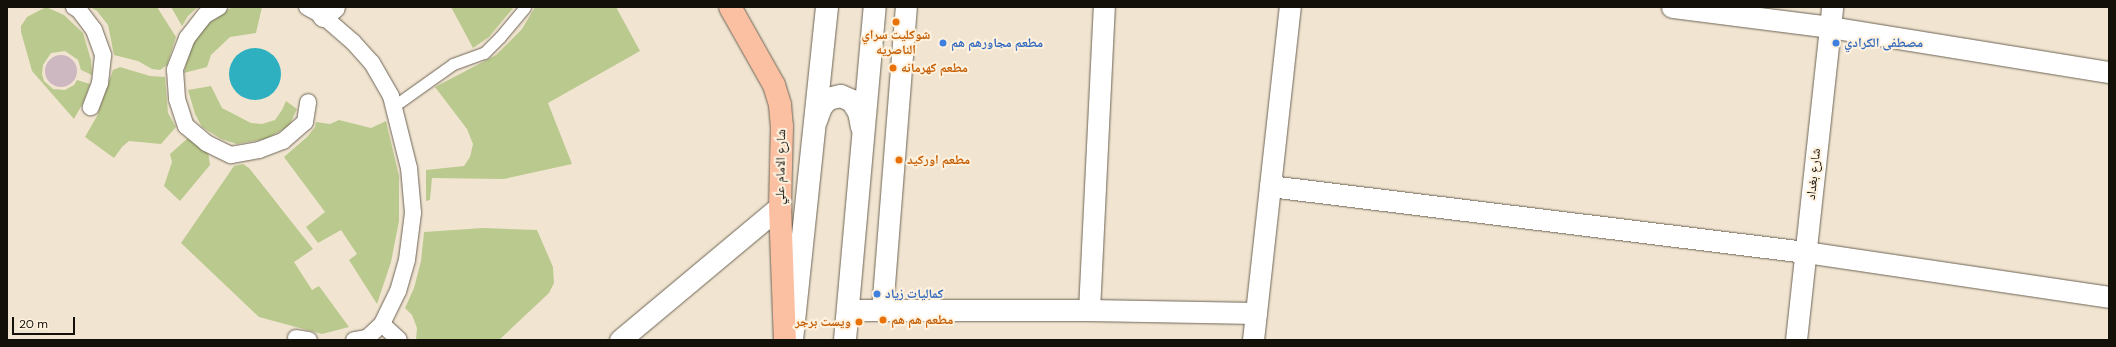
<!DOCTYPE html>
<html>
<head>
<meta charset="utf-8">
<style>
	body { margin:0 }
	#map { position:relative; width:2116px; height:347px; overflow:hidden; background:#f1e5d2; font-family:"DM Sans","Noto Naskh Arabic",sans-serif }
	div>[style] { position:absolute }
	.green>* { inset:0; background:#bac98d }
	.water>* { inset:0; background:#2eb0c1 }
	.round { border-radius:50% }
	.building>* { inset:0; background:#cdb7c0 }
	.roads { filter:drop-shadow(0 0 1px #6e6454) drop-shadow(0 0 1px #6e6454) }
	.service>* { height:11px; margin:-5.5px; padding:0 5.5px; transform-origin:5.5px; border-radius:5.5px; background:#fff }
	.pedestrian>* { height:16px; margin:-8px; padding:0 8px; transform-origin:8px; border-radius:8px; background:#fff }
	.minor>* { height:21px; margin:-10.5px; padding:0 10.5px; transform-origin:10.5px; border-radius:10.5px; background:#fff }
	.secondary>* { height:22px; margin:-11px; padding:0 11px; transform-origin:11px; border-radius:11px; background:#fff }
	.primary>* { height:22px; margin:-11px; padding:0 11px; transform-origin:11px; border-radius:11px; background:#fbbfa1 }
	.dots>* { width:11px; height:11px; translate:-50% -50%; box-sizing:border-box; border:2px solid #fef2df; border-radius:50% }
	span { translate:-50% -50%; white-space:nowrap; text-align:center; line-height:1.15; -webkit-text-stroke:4px #fef2df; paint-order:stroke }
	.food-label { font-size:13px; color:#c56008; font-weight:700 }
	.left { translate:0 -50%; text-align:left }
	.right { translate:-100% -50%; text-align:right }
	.shop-label { font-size:13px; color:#366cbe; font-weight:700 }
	.street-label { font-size:13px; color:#130f09 }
	.frame { position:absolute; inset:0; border:8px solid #130f09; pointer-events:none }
	.scale { position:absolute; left:12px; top:317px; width:63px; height:18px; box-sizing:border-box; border:2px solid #130f09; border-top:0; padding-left:5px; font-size:12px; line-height:14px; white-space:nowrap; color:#130f09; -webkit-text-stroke:3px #fef2df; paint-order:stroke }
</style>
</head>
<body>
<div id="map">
	<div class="green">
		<i style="clip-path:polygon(46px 7px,64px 15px,83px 33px,91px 60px,92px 75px,81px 70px,78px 60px,65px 51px,51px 53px,43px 65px,42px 74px,44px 81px,53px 89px,65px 90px,74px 85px,77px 80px,90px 84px,83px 103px,74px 119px,32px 71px,21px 32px,21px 26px,27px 17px)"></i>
		<i style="clip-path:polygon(90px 7px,157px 7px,176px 37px,167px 65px,160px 70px,152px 69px,138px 61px,114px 55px,108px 25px,97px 11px)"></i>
		<i style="clip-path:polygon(171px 7px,198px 7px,188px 16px,182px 26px)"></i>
		<i style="clip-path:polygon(234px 7px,262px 7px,256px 33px,230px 37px,211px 55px,207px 67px,184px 73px,191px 45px,208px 24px,229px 9px)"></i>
		<i style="clip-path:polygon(451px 7px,514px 7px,489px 37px,473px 48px)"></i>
		<i style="clip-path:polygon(535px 7px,616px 7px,640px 51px,548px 103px,572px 164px,504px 179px,432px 178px,430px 200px,426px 201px,426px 170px,464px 166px,470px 157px,473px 144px,467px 129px,435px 87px,496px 55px,522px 29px)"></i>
		<i style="clip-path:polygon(120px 67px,150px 76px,165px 77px,168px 113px,176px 127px,161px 144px,129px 141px,122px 147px,114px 158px,85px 137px,97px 116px,113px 70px)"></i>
		<i style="clip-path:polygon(211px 86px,222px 108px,251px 123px,262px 124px,275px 120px,282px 110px,286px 101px,297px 109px,289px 126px,266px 139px,237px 144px,221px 139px,202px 127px,195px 114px,188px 90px)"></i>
		<i style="clip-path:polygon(339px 120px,371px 128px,386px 121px,399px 176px,399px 221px,391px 262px,377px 304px,349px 260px,357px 254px,341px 230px,318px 243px,306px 227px,325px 212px,284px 157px,307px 137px,315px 127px,316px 122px,330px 124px)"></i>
		<i style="clip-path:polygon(188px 138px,208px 152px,210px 165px,180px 201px,164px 186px,172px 162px,170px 154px)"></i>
		<i style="clip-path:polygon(243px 164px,249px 168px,313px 249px,294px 262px,312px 290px,319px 286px,349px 327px,322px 334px,259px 317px,181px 243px,234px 166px)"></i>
		<i style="clip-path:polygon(483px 228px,537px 230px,553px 267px,554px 283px,549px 293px,499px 340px,416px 340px,417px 328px,412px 315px,405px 308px,414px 288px,421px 261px,424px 232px)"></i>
	</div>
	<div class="water">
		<i class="round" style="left:229px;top:48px;width:52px;height:52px"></i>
	</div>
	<div class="building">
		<i class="round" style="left:45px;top:55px;width:32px;height:32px"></i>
	</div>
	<div class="roads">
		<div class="service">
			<i style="left:394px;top:106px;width:72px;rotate:-35.4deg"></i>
			<i style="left:453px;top:64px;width:33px;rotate:-20deg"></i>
			<i style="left:484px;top:53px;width:23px;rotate:-45deg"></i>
			<i style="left:500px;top:37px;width:39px;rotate:-50deg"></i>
		</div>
		<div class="pedestrian">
			<i style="left:74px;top:7px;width:6px;rotate:31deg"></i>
			<i style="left:79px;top:10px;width:25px;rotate:53deg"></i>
			<i style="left:94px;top:30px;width:27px;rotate:70deg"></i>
			<i style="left:103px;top:55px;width:28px;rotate:96deg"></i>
			<i style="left:100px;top:83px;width:26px;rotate:111deg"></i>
			<i style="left:219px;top:7px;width:16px;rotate:150deg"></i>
			<i style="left:205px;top:15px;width:29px;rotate:128deg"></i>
			<i style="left:187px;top:38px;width:34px;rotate:111deg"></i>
			<i style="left:175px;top:70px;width:29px;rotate:86deg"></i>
			<i style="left:177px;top:99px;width:28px;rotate:72deg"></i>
			<i style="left:186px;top:126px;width:26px;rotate:40deg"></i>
			<i style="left:206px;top:143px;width:28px;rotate:26deg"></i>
			<i style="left:231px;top:155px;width:28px;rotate:-10deg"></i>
			<i style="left:259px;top:150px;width:26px;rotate:-21deg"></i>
			<i style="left:283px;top:141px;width:29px;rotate:-41deg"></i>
			<i style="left:305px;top:122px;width:20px;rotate:-81deg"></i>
			<i style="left:307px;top:7px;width:18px;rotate:29deg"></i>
			<i style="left:323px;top:16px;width:40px;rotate:41deg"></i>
			<i style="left:353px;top:42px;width:28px;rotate:48deg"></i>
			<i style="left:372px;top:63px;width:38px;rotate:60deg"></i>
			<i style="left:391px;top:96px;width:74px;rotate:76deg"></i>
			<i style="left:409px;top:168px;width:45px;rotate:84.9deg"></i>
			<i style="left:413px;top:213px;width:47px;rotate:97.3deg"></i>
			<i style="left:407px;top:260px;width:32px;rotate:106deg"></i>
			<i style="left:398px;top:291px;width:37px;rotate:116deg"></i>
			<i style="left:382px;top:324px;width:21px;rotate:137deg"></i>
			<i style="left:367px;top:338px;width:13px;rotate:171deg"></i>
			<i style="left:382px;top:324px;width:23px;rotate:43deg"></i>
			<i style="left:296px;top:338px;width:13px;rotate:9deg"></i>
		</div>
		<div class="minor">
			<i style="left:1672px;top:7px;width:159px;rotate:7.2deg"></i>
			<i style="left:1830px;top:27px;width:283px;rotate:9.2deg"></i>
			<i style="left:323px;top:16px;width:14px;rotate:-39deg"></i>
			<i style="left:1270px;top:186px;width:539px;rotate:7.03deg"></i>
			<i style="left:1805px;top:252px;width:307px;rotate:8.4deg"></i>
			<i style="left:847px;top:310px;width:242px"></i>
			<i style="left:1089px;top:310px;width:167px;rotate:1deg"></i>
			<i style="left:882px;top:310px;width:304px;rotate:-85.5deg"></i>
			<i style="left:1089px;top:310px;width:303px;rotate:-87.2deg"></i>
			<i style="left:620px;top:340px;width:209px;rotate:-39.9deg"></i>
			<i style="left:1253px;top:340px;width:335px;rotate:-83.7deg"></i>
			<i style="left:1796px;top:340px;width:335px;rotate:-83.8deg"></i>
		</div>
		<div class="secondary">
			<i style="left:816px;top:121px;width:15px;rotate:-70deg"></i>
			<i style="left:821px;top:107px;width:11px;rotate:-49deg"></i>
			<i style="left:828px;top:99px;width:13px;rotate:-13deg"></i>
			<i style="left:841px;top:96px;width:12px;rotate:24deg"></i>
			<i style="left:852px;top:101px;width:13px;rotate:58deg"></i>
			<i style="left:859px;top:112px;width:15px;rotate:79deg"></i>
			<i style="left:792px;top:340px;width:335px;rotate:-84deg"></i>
			<i style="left:845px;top:340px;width:334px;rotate:-84.9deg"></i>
		</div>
		<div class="primary">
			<i style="left:730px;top:7px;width:90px;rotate:60.6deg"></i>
			<i style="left:774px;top:85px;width:21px;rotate:73deg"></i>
			<i style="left:780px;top:105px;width:21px;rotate:85deg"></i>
			<i style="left:782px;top:126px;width:80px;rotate:91.4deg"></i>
			<i style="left:780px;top:206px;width:134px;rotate:87.9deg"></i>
		</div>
	</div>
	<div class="dots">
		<i style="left:896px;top:22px;background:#e8710a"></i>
		<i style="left:943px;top:43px;background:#3f7fe0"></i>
		<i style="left:1836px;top:43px;background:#3f7fe0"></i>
		<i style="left:893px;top:68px;background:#e8710a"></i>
		<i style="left:899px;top:160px;background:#e8710a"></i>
		<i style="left:877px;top:294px;background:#3f7fe0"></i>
		<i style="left:883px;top:320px;background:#e8710a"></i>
		<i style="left:859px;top:322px;background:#e8710a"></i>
	</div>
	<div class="food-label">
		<span style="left:896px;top:43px">شوكليت سراي<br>الناصريه</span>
		<span class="left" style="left:901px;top:68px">مطعم كهرمانه</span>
		<span class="left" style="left:907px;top:160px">مطعم اوركيد</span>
		<span class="left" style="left:891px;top:320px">مطعم هم هم</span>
		<span class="right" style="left:851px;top:322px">ويست برجر</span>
	</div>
	<div class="shop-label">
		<span class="left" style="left:951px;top:43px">مطعم مجاورهم هم</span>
		<span class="left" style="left:1844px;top:43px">مصطفى الكرادي</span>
		<span class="left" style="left:885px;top:294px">كماليات زياد</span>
	</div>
	<div class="street-label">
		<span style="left:781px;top:167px;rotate:-89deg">شارع الامام علي</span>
		<span style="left:1814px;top:174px;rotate:-84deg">شارع بغداد</span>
	</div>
	<div class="frame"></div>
	<div class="scale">20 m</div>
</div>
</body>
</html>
